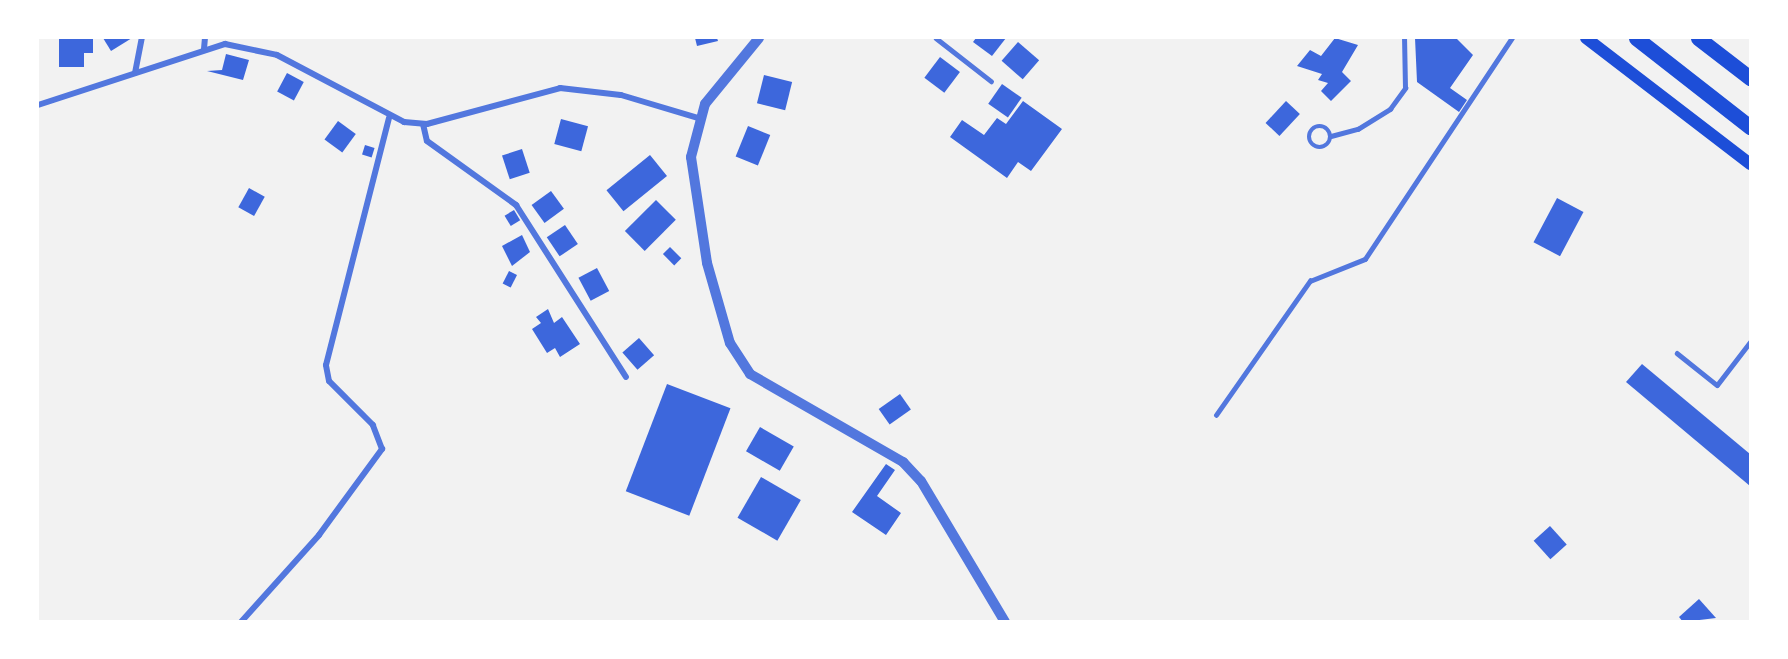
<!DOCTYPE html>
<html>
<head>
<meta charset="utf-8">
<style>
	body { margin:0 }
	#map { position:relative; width:1788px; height:659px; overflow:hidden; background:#f2f2f2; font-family:"Varela Round",sans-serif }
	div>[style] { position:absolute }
	.building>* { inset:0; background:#3d67dc; transform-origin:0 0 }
	.service>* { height:4.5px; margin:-2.25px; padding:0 2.25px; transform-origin:2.25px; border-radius:2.25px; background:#5277de }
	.service>.ring { margin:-2.25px; padding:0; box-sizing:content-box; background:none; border:4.5px solid #5277de; border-radius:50% }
	.minor>* { height:6px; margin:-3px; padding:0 3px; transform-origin:3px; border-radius:3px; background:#5277de }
	.tertiary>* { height:10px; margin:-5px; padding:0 5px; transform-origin:5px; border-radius:5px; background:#5277de }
	.secondary>* { height:12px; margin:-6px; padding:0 6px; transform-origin:6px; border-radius:6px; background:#1d4ed8 }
	.motorway>* { height:15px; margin:-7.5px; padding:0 7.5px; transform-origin:7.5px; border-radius:7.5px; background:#1d4ed8 }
	span { translate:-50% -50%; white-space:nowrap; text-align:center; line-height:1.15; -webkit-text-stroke:6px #fff; paint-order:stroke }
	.frame { position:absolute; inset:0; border:39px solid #fff; pointer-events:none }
</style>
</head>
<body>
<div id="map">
	<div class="building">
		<i style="clip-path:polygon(59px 38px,93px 38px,93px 53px,84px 53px,84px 67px,59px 67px)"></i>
		<i style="clip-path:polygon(103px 38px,132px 38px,111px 51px)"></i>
		<i style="clip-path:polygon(695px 38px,717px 38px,718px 41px,697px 46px)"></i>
		<i style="clip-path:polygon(976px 38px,1006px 38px,992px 56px,973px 42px)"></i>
		<i style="clip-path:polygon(1335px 38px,1358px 45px,1342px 72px,1351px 81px,1331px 101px,1321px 91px,1328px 83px,1318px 80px,1322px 74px,1297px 66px,1310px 50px,1321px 56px)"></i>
		<i style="clip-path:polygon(1415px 38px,1456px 38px,1473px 55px,1450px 88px,1467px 100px,1459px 112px,1417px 82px)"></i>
		<i style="left:1018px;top:42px;width:28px;height:25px;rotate:41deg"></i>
		<i style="clip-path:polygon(226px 54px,249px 60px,243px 80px,207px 71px,222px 70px)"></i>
		<i style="left:940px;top:57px;width:25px;height:26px;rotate:37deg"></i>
		<i style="left:287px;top:73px;width:19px;height:21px;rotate:28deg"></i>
		<i style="left:764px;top:75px;width:29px;height:29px;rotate:14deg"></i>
		<i style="left:1002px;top:84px;width:24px;height:24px;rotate:35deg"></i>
		<i style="clip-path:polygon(1023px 101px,1062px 129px,1031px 171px,1018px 162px,1007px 178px,950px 137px,962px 120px,984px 135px,997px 118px,1006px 124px)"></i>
		<i style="left:1286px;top:101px;width:19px;height:30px;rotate:43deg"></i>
		<i style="left:561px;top:119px;width:28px;height:26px;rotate:15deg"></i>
		<i style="left:338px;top:121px;width:22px;height:23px;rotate:36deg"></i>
		<i style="left:748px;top:126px;width:24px;height:33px;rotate:22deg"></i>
		<i style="left:365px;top:145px;width:10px;height:10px;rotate:17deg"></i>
		<i style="left:522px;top:149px;width:25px;height:21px;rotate:72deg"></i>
		<i style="left:650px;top:155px;width:27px;height:56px;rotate:51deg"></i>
		<i style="left:249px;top:188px;width:18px;height:22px;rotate:29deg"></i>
		<i style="left:551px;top:191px;width:22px;height:24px;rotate:54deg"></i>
		<i style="left:1557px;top:198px;width:30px;height:50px;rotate:28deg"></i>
		<i style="left:656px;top:200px;width:28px;height:44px;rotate:45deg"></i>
		<i style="left:514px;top:210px;width:12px;height:11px;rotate:59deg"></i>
		<i style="left:565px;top:225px;width:23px;height:22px;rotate:56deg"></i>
		<i style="clip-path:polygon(522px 235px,530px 252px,512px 266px,502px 246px)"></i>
		<i style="left:670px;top:247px;width:16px;height:10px;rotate:45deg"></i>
		<i style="left:597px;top:268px;width:26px;height:21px;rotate:62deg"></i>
		<i style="left:509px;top:271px;width:9px;height:14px;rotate:27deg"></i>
		<i style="clip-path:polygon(548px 309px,554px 323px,562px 317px,580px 344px,560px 357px,555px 348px,547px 353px,532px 329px,541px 323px,536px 317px)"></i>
		<i style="left:639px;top:338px;width:23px;height:22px;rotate:49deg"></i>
		<i style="clip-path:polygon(1642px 364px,1750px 454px,1750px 486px,1626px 382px)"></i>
		<i style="left:667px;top:384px;width:68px;height:115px;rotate:21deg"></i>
		<i style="left:900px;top:394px;width:19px;height:26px;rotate:55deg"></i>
		<i style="left:760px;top:427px;width:39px;height:28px;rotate:30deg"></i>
		<i style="clip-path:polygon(886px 464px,895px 470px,877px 496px,901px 513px,886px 535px,852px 512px)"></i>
		<i style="left:761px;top:477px;width:46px;height:47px;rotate:30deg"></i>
		<i style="left:1550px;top:526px;width:25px;height:22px;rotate:48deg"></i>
		<i style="clip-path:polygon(1699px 599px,1716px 618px,1683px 622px,1679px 617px)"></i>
	</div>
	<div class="service">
		<i style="left:936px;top:38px;width:70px;rotate:38deg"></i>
		<i class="ring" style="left:1309px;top:126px;width:17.5px;height:17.5px"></i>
		<i style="left:1331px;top:136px;width:28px;rotate:-15deg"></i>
		<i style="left:1358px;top:129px;width:38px;rotate:-32deg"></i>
		<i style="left:1390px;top:109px;width:26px;rotate:-54deg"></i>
		<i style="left:1405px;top:88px;width:50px;rotate:-91.1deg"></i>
		<i style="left:1677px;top:353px;width:51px;rotate:38.7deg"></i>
		<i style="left:1717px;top:385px;width:54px;rotate:-52.5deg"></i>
		<i style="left:1216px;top:415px;width:164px;rotate:-55deg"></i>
		<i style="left:1310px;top:281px;width:59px;rotate:-21.8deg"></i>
		<i style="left:1365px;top:259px;width:265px;rotate:-56.4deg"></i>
	</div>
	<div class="minor">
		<i style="left:204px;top:49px;width:11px;rotate:-85deg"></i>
		<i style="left:135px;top:73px;width:36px;rotate:-79deg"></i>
		<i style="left:38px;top:105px;width:197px;rotate:-18.1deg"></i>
		<i style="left:225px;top:44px;width:53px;rotate:11.9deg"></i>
		<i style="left:277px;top:55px;width:144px;rotate:27.8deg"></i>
		<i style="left:404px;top:122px;width:23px;rotate:5deg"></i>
		<i style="left:427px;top:124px;width:138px;rotate:-15.1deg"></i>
		<i style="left:560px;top:88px;width:61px;rotate:6.5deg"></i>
		<i style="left:621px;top:95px;width:80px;rotate:16.6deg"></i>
		<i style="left:423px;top:124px;width:17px;rotate:77deg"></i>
		<i style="left:427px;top:141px;width:110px;rotate:35.7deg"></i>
		<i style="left:516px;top:205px;width:204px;rotate:57.4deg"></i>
		<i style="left:241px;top:622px;width:117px;rotate:-48.1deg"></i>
		<i style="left:319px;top:535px;width:107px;rotate:-53.8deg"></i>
		<i style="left:382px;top:449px;width:26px;rotate:-111deg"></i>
		<i style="left:373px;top:425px;width:62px;rotate:-135deg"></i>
		<i style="left:329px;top:381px;width:16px;rotate:-101deg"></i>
		<i style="left:326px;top:365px;width:255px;rotate:-75.7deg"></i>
	</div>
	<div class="tertiary">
		<i style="left:759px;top:38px;width:85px;rotate:129.3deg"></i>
		<i style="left:705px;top:104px;width:55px;rotate:104.8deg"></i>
		<i style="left:691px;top:157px;width:107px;rotate:81.4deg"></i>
		<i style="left:707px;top:263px;width:83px;rotate:74deg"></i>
		<i style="left:730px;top:343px;width:37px;rotate:57deg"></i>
		<i style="left:750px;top:374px;width:177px;rotate:29.9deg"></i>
		<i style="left:903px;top:462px;width:26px;rotate:47deg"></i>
		<i style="left:921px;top:481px;width:164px;rotate:59.2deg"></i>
	</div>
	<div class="secondary">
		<i style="left:1586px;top:38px;width:207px;rotate:37.5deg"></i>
	</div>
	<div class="motorway">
		<i style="left:1636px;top:38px;width:145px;rotate:38deg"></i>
		<i style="left:1698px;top:38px;width:66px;rotate:37.6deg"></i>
	</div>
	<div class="frame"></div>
</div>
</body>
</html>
